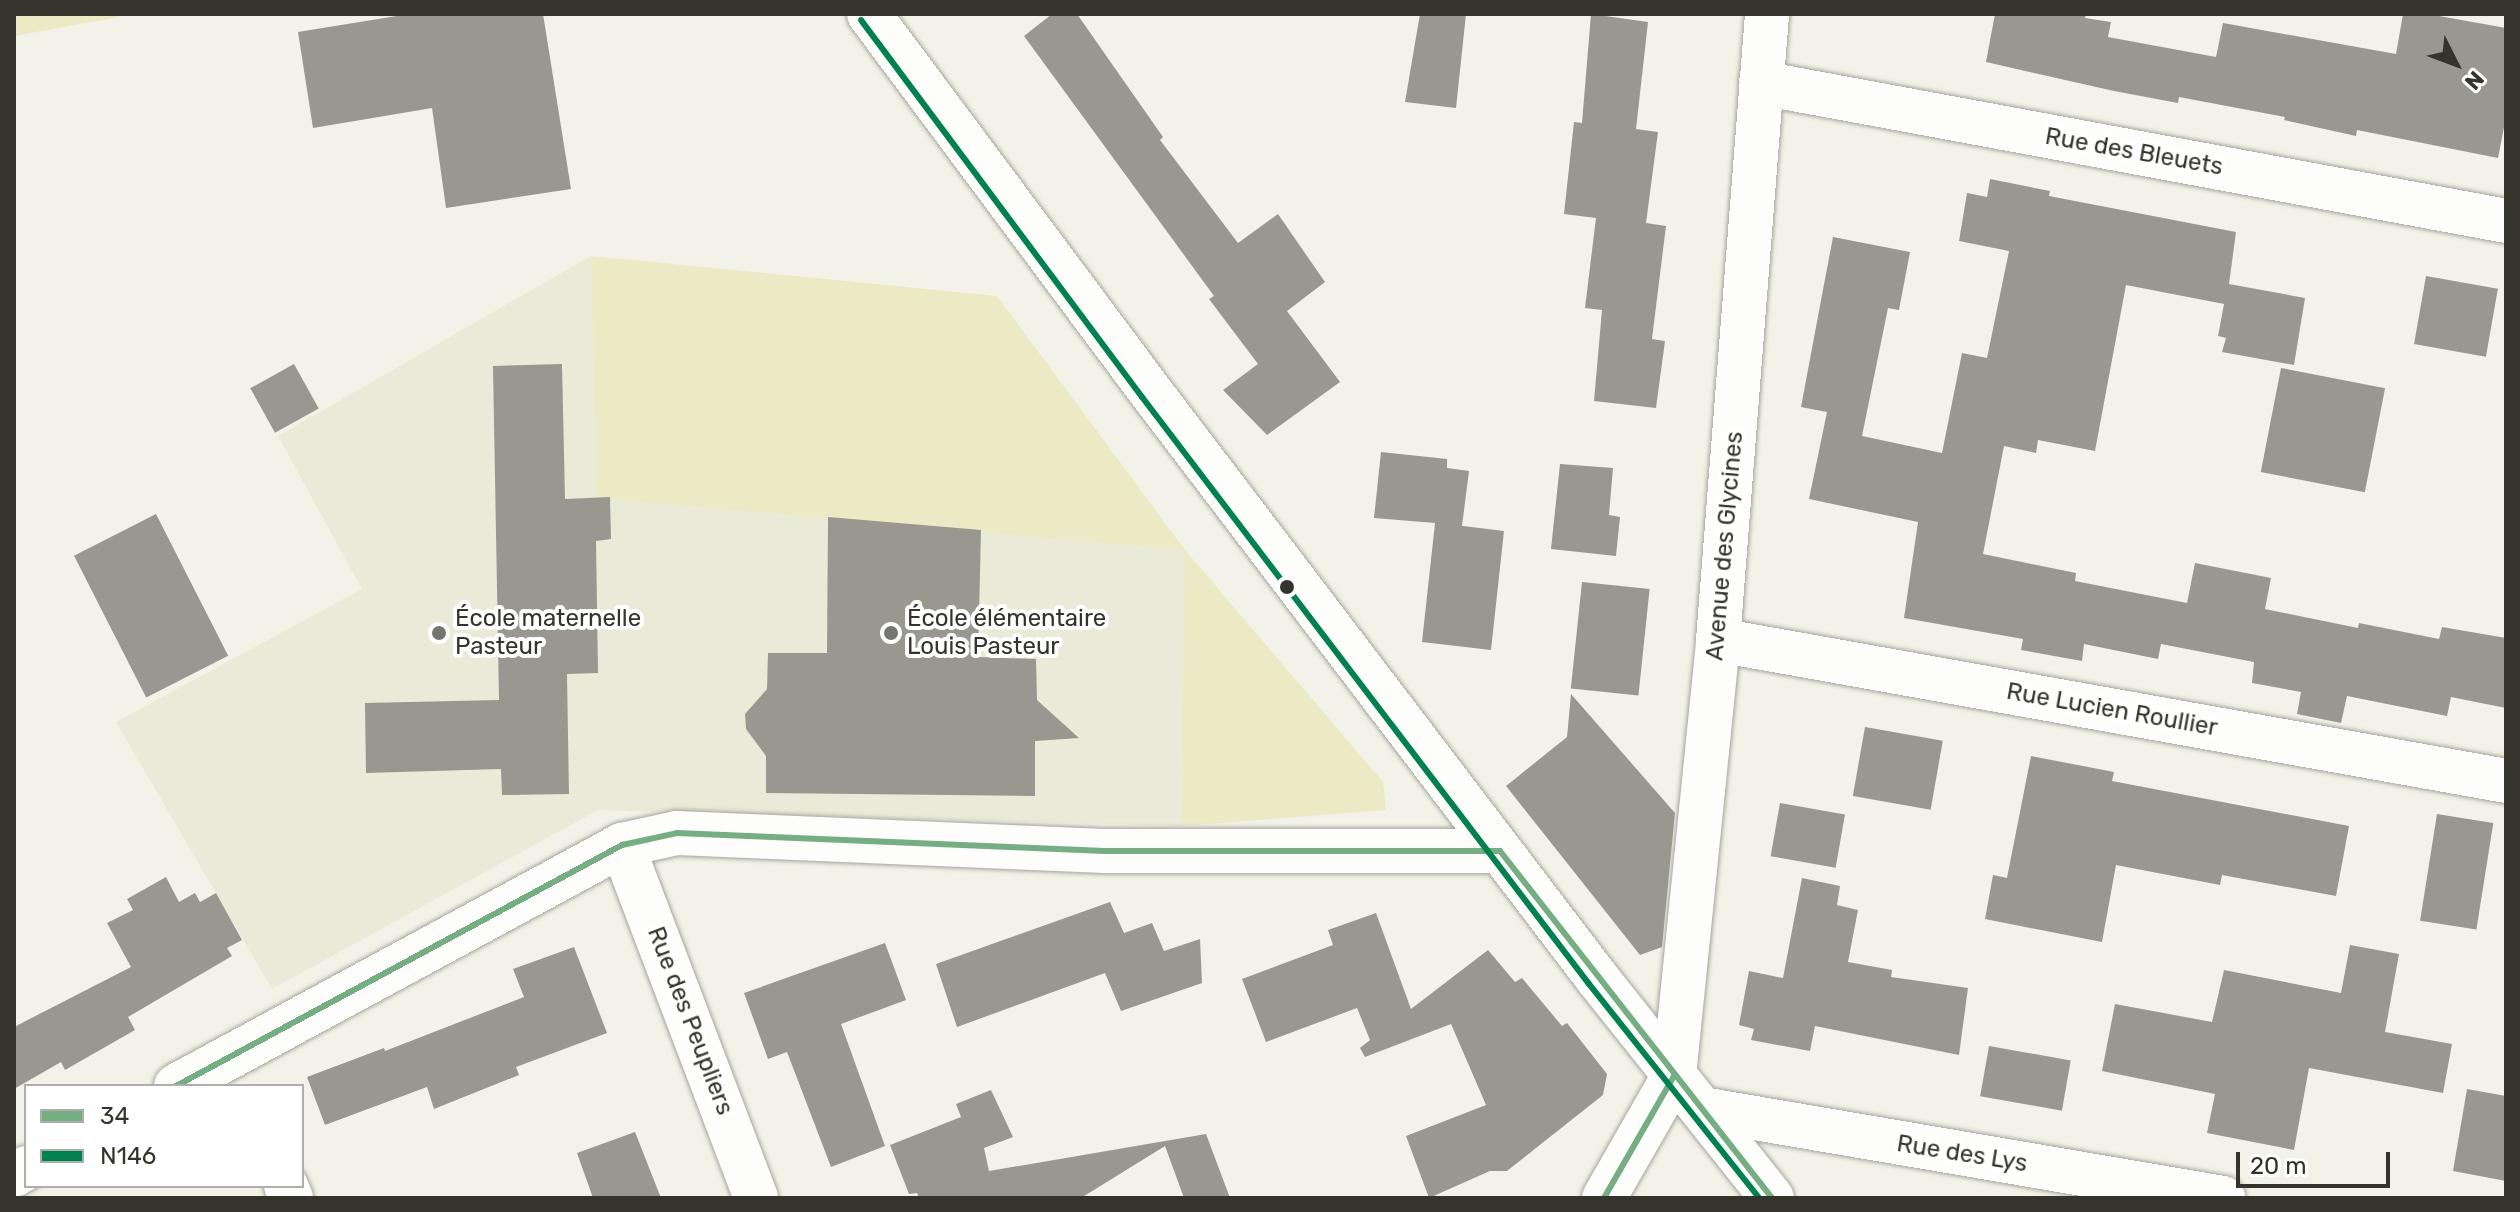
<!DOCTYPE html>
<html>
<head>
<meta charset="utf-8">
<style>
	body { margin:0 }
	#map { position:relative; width:2520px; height:1212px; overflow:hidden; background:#f2f2e8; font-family:Rubik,sans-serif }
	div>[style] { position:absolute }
	.built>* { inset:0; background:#eaead8 }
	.green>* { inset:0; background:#ebeac4 }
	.building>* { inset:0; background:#989891; transform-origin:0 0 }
	.roads { filter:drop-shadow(0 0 2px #a5a59e) drop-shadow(0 0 2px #a5a59e) }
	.street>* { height:44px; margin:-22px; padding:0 22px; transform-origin:22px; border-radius:22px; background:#fdfdfc }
	.secondary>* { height:44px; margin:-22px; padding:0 22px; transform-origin:22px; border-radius:22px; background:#fdfdfc }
	.bus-1>* { height:6px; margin:-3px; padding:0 3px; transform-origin:3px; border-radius:3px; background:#75ae82 }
	.bus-2>* { height:6px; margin:-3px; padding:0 3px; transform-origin:3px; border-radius:3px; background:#00814f }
	.dots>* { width:22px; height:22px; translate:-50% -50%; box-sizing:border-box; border:4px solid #fff; border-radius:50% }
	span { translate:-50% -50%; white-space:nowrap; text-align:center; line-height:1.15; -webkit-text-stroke:8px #fff; paint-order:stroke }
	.street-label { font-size:24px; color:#34342d }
	.poi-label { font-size:24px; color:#34342d }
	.left { translate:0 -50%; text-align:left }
	.frame { position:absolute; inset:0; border:16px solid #34342d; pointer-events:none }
	.legend { position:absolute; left:24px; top:1084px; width:280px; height:104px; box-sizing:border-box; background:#fff; border:2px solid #aeaeab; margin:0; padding:10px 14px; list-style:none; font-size:24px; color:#34342d }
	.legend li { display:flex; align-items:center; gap:16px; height:40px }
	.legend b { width:40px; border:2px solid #aeaeab }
	.north { position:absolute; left:2416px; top:24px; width:80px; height:80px; -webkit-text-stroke:6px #fff; paint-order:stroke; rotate:132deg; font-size:22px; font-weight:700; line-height:32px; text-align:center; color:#34342d }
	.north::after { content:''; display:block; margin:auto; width:28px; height:36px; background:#34342d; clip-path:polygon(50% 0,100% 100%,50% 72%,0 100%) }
	.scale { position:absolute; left:2236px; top:1152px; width:154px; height:36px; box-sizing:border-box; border:4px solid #34342d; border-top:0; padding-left:10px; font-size:24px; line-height:28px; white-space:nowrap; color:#34342d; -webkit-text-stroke:6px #fff; paint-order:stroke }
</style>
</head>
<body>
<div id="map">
	<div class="built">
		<i style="clip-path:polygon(591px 256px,596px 498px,1185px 550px,1182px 826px,598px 810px,272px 989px,116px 722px,362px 589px,278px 436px)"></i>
	</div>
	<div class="green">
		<i style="clip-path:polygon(14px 14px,119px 14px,119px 17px,14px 36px)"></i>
		<i style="clip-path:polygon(591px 256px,997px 296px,1185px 550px,1383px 782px,1386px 810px,1182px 826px,1184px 550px,596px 498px)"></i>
	</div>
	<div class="building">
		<i style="clip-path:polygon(409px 14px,543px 14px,571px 189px,446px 208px,432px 108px,313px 128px,298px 32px)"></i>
		<i style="clip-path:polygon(1052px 14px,1077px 14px,1163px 137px,1160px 140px,1238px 243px,1278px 214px,1325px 282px,1287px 311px,1340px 382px,1267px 435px,1223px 390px,1258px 364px,1209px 299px,1214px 296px,1024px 36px)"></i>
		<i style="clip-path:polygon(1420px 14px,1466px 14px,1456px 108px,1405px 102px)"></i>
		<i style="clip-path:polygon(1591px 14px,1648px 22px,1636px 129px,1658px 132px,1646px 223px,1666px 226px,1652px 339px,1665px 341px,1656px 408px,1594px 401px,1602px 310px,1585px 308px,1596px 218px,1564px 214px,1574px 122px,1582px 123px)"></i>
		<i style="clip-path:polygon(1995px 14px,2086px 14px,2085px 18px,2111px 22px,2108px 37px,2216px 57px,2223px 23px,2396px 54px,2403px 14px,2428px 14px,2506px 28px,2506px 117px,2498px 158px,2357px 130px,2356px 136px,2284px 120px,2285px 117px,2179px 97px,2178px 103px,2114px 91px,1986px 62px)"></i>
		<i style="clip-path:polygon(1990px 179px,2050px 191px,2049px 196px,2236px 232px,2229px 284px,2305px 298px,2294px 365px,2222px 352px,2226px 338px,2218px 336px,2224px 304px,2126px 285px,2095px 451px,2038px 440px,2036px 453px,2004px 446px,1983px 554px,2076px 573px,2075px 581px,2187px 603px,2195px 563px,2271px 578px,2265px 609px,2358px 628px,2359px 623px,2439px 639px,2442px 627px,2506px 638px,2506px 708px,2451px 697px,2447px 716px,2347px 696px,2341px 723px,2297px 714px,2301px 692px,2252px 683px,2254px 662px,2161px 644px,2158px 659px,2084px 644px,2082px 661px,2021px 650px,2023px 639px,1904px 618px,1918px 522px,1809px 499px,1827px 412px,1801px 407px,1822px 295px,1833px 237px,1910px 252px,1899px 310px,1888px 308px,1862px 436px,1942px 453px,1962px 353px,1987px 358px,2009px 251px,1959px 241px,1967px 193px,1987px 197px)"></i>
		<i style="left:2426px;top:276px;width:73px;height:69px;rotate:10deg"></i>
		<i style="left:294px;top:364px;width:51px;height:50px;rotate:61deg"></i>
		<i style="clip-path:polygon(562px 364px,565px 499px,610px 497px,611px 539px,596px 541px,598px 673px,567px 674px,569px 794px,502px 795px,501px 769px,366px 773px,365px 703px,499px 700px,493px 366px)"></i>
		<i style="left:2281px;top:368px;width:106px;height:106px;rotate:11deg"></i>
		<i style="clip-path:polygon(1381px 452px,1447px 459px,1447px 468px,1469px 471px,1462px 526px,1455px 525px,1504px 531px,1491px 650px,1422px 642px,1435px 523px,1374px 518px)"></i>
		<i style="clip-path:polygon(1560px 464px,1613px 468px,1609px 515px,1620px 517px,1616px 556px,1551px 549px)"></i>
		<i style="left:156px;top:514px;width:159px;height:92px;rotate:63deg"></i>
		<i style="clip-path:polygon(828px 517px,981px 530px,978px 657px,1036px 659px,1037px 700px,1079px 738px,1035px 741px,1035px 796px,766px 793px,766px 756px,746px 729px,745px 714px,767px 689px,768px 653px,827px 653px)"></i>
		<i style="left:1582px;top:582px;width:68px;height:107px;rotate:6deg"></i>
		<i style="clip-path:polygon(1571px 694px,1675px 813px,1662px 947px,1640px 955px,1506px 786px,1567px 737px)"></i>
		<i style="left:1865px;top:727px;width:79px;height:70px;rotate:10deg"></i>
		<i style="clip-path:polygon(2031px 756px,2114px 772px,2112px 781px,2349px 826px,2336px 896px,2222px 875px,2220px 885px,2116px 865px,2102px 942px,1985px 919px,1993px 875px,2007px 878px)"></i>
		<i style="left:1780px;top:803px;width:66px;height:54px;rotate:10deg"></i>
		<i style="left:2437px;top:814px;width:57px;height:108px;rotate:9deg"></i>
		<i style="clip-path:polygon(166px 877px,179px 902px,195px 893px,200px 902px,216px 893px,242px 940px,227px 948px,232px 956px,128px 1017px,135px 1030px,65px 1070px,61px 1062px,14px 1089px,14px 1027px,131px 967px,107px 923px,133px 910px,127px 899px)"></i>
		<i style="clip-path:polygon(1802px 878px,1840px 886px,1837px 905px,1858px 910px,1848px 962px,1892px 970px,1891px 977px,1968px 988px,1959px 1055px,1815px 1026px,1810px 1051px,1751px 1040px,1754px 1029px,1739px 1025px,1749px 971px,1783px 978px)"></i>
		<i style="clip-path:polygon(1110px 902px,1124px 933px,1152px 923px,1164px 951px,1200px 939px,1202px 983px,1121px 1011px,1105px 973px,957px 1027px,936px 964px)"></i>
		<i style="clip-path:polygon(1376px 913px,1411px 1009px,1488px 950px,1515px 982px,1522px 978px,1562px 1026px,1567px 1023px,1607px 1074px,1603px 1095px,1507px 1171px,1490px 1171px,1429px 1198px,1406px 1136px,1486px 1105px,1451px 1024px,1365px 1057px,1360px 1048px,1370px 1040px,1357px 1008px,1266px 1042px,1242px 979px,1333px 945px,1328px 930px)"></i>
		<i style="clip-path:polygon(885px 943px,906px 1000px,841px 1024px,885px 1146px,831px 1167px,787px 1052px,768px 1059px,744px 993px)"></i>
		<i style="clip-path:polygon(2350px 945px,2399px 954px,2385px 1032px,2452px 1044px,2443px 1093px,2309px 1068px,2294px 1150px,2207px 1133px,2215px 1094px,2102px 1071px,2115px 1004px,2212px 1022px,2224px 970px,2341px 993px)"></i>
		<i style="clip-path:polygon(574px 947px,607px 1033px,516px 1067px,519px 1075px,434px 1109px,427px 1087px,325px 1125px,307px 1077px,384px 1048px,385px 1051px,524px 997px,513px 969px)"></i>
		<i style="left:1989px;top:1046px;width:83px;height:51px;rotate:10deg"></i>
		<i style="clip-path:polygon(2467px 1089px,2506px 1096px,2506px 1181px,2453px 1171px)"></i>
		<i style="clip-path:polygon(991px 1090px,1013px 1137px,984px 1148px,989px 1171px,1206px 1134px,1230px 1198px,1184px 1198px,1165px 1146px,1081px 1198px,919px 1198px,917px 1193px,909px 1194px,890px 1145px,961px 1117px,956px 1104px)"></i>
		<i style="clip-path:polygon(635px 1132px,661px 1198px,593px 1198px,577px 1153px)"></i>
	</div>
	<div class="roads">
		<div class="street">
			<i style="left:1761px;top:83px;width:758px;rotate:10.49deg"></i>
			<i style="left:1718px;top:640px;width:801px;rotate:10.14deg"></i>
			<i style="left:622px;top:845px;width:378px;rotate:69.2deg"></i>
			<i style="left:176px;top:1086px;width:507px;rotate:-28.38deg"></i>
			<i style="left:622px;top:845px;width:56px;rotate:-12.3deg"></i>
			<i style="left:677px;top:833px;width:428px;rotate:2.4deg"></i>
			<i style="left:1105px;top:851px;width:395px"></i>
			<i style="left:1702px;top:1109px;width:529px;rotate:9.69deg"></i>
			<i style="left:14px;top:1175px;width:14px;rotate:-30deg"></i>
			<i style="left:286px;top:1186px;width:13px;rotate:67deg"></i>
			<i style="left:1604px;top:1198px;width:141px;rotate:-60.2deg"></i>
			<i style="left:1674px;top:1076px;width:438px;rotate:-84.2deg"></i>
			<i style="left:1718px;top:640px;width:628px;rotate:-85.52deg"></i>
		</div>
		<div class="secondary">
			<i style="left:869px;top:14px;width:470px;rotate:53.3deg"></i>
			<i style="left:1150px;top:391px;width:738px;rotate:52.71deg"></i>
			<i style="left:1597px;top:978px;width:281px;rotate:51.5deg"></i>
		</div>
	</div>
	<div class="bus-1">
		<i style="left:176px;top:1086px;width:507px;rotate:-28.38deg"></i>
		<i style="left:622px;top:845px;width:56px;rotate:-12.3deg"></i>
		<i style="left:677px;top:833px;width:428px;rotate:2.4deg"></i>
		<i style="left:1105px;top:851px;width:395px"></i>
		<i style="left:1500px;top:851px;width:441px;rotate:51.9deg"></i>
		<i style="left:1604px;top:1198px;width:141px;rotate:-60.2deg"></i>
	</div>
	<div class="bus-2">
		<i style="left:861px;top:20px;width:470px;rotate:53.3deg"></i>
		<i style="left:1142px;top:397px;width:738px;rotate:52.71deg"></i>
		<i style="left:1589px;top:984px;width:273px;rotate:51.5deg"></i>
	</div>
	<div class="dots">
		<i style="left:1287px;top:587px;background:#34342d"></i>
		<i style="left:439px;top:633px;background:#76766e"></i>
		<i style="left:891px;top:633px;background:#76766e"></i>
	</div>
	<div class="street-label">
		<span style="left:2134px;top:152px;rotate:10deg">Rue des Bleuets</span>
		<span style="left:1725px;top:546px;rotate:-85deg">Avenue des Glycines</span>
		<span style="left:2112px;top:710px;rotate:10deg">Rue Lucien Roullier</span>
		<span style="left:690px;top:1021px;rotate:69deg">Rue des Peupliers</span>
		<span style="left:1962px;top:1154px;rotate:9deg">Rue des Lys</span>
	</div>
	<div class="poi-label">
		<span class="left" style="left:455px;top:633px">École maternelle<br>Pasteur</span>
		<span class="left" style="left:907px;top:633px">École élémentaire<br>Louis Pasteur</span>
	</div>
	<div class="frame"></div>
	<ul class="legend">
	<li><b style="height:10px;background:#75ae82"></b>34</li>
	<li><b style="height:10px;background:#00814f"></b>N146</li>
	</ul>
	<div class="north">N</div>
	<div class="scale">20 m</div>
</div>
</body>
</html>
